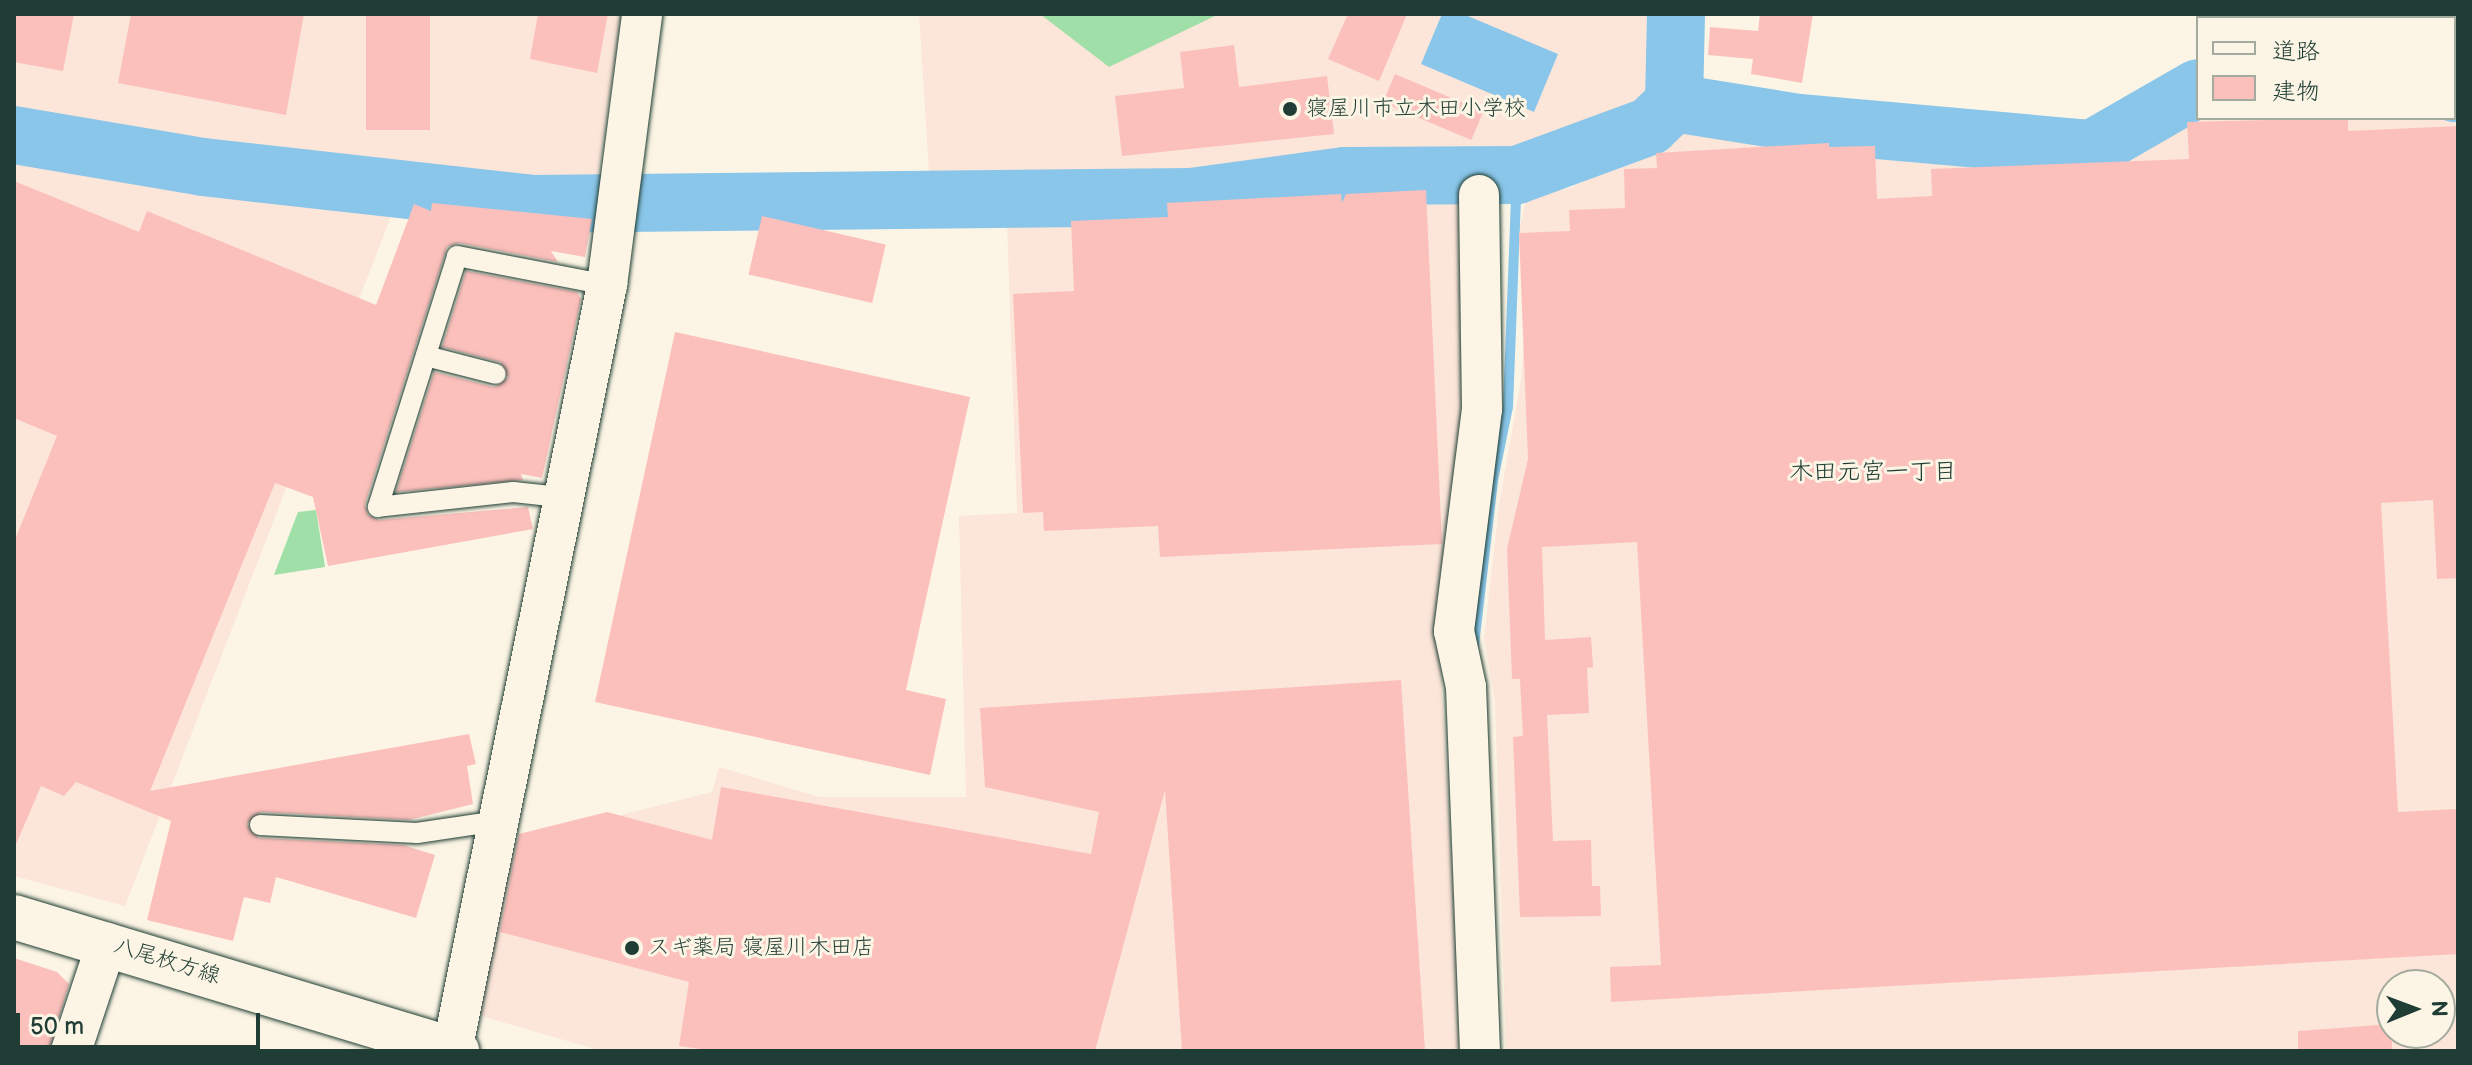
<!DOCTYPE html>
<html>
<head>
<meta charset="utf-8">
<style>
	body { margin:0 }
	#map { position:relative; width:2472px; height:1065px; overflow:hidden; background:#fcf5e5; font-family:"Balsamiq Sans","Klee One",sans-serif }
	div>[style] { position:absolute }
	.built>* { inset:0; background:#fce5d9 }
	.green>* { inset:0; background:#a0dfa7 }
	.water>* { inset:0; background:#8ac6ea }
	.stream>* { height:10px; margin:-5px; padding:0 5px; transform-origin:5px; border-radius:5px; background:#8ac6ea }
	.river>* { height:58px; margin:-29px; padding:0 29px; transform-origin:29px; border-radius:29px; background:#8ac6ea }
	.building>* { inset:0; background:#fcc0bc; transform-origin:0 0 }
	.roads { filter:drop-shadow(0 0 2px #1f3d34) drop-shadow(0 0 2px #1f3d34) }
	.lane>* { height:20px; margin:-10px; padding:0 10px; transform-origin:10px; border-radius:10px; background:#fcf5e5 }
	.street>* { height:40px; margin:-20px; padding:0 20px; transform-origin:20px; border-radius:20px; background:#fcf5e5 }
	.primary>* { height:44px; margin:-22px; padding:0 22px; transform-origin:22px; border-radius:22px; background:#fcf5e5 }
	.dots>* { width:22px; height:22px; translate:-50% -50%; box-sizing:border-box; border:4px solid #fcf5e5; border-radius:50% }
	span { translate:-50% -50%; white-space:nowrap; text-align:center; line-height:1.15; -webkit-text-stroke:6px #fcf5e5; paint-order:stroke }
	.poi-label { font-size:22px; color:#1f3d34 }
	.left { translate:0 -50%; text-align:left }
	.street-label { font-size:22px; color:#1f3d34 }
	.neighbourhood-label { font-size:24px; color:#1f3d34 }
	.frame { position:absolute; inset:0; border:16px solid #1f3d34; pointer-events:none }
	.legend { position:absolute; left:2196px; top:16px; width:260px; height:104px; box-sizing:border-box; background:#fcf5e5; border:2px solid #a4ab9e; margin:0; padding:10px 14px; list-style:none; font-size:24px; color:#1f3d34 }
	.legend li { display:flex; align-items:center; gap:16px; height:40px }
	.legend b { width:40px; border:2px solid #a4ab9e }
	.north { position:absolute; left:2376px; top:969px; width:80px; height:80px; box-sizing:border-box; background:#fcf5e5; border:2px solid #a4ab9e; border-radius:50%; rotate:89deg; font-size:22px; font-weight:700; line-height:32px; text-align:center; color:#1f3d34 }
	.north::after { content:''; display:block; margin:auto; width:28px; height:36px; background:#1f3d34; clip-path:polygon(50% 0,100% 100%,50% 72%,0 100%) }
	.scale { position:absolute; left:16px; top:1013px; width:244px; height:36px; box-sizing:border-box; border:4px solid #1f3d34; border-top:0; padding-left:10px; font-size:24px; line-height:28px; white-space:nowrap; color:#1f3d34; -webkit-text-stroke:6px #fcf5e5; paint-order:stroke }
</style>
</head>
<body>
<div id="map">
	<div class="built">
		<i style="clip-path:polygon(14px 14px,622px 14px,595px 191px,363px 174px,14px 110px)"></i>
		<i style="clip-path:polygon(919px 14px,1669px 14px,1666px 96px,1646px 122px,1516px 165px,1340px 169px,1190px 186px,930px 189px)"></i>
		<i style="clip-path:polygon(evenodd,2454px 97px,2458px 97px,2458px 1051px,1506px 1051px,1495px 701px,1484px 639px,1499px 505px,1521px 380px,1527px 286px,1519px 233px,1527px 194px,1571px 188px,1679px 131px,2107px 155px,2198px 98px,2198px 118px,2454px 118px,2454px 97px,2392px 985px,2440px 985px,2440px 1033px,2392px 1033px,2392px 985px)"></i>
		<i style="clip-path:polygon(14px 149px,395px 206px,125px 906px,14px 876px)"></i>
		<i style="clip-path:polygon(1461px 187px,1462px 432px,1440px 662px,1463px 1051px,602px 1051px,478px 1015px,506px 844px,712px 792px,719px 767px,819px 797px,966px 797px,959px 516px,1017px 513px,1007px 222px,1190px 211px,1340px 188px)"></i>
	</div>
	<div class="green">
		<i style="clip-path:polygon(1040px 14px,1219px 14px,1109px 67px)"></i>
		<i style="clip-path:polygon(316px 510px,325px 567px,274px 575px,298px 512px)"></i>
	</div>
	<div class="water">
		<i style="clip-path:polygon(1442px 14px,1463px 14px,1558px 54px,1534px 112px,1421px 64px)"></i>
	</div>
	<div class="stream">
		<i style="left:1474px;top:645px;width:166px;rotate:-83.4deg"></i>
		<i style="left:1493px;top:480px;width:75px;rotate:-78.4deg"></i>
		<i style="left:1508px;top:407px;width:232px;rotate:-87.8deg"></i>
	</div>
	<div class="river">
		<i style="left:2454px;top:93px;width:4px;rotate:-14deg"></i>
		<i style="left:1674px;top:103px;width:89px;rotate:-88.7deg"></i>
		<i style="left:14px;top:135px;width:192px;rotate:9.6deg"></i>
		<i style="left:203px;top:167px;width:331px;rotate:6.4deg"></i>
		<i style="left:532px;top:204px;width:659px;rotate:-0.61deg"></i>
		<i style="left:1191px;top:197px;width:155px;rotate:-7.8deg"></i>
		<i style="left:1345px;top:176px;width:172px;rotate:-0.3deg"></i>
		<i style="left:1517px;top:175px;width:142px;rotate:-20.2deg"></i>
		<i style="left:1650px;top:126px;width:33px;rotate:-44deg"></i>
		<i style="left:1674px;top:103px;width:127px;rotate:9.1deg"></i>
		<i style="left:1799px;top:123px;width:294px;rotate:5.1deg"></i>
		<i style="left:2092px;top:149px;width:122px;rotate:-29.9deg"></i>
	</div>
	<div class="building">
		<i style="clip-path:polygon(14px 14px,74px 14px,63px 71px,14px 62px)"></i>
		<i style="clip-path:polygon(131px 14px,304px 14px,286px 115px,118px 83px)"></i>
		<i style="left:366px;top:14px;width:64px;height:116px"></i>
		<i style="clip-path:polygon(538px 14px,608px 14px,597px 73px,530px 59px)"></i>
		<i style="clip-path:polygon(1348px 14px,1407px 14px,1379px 81px,1328px 59px)"></i>
		<i style="clip-path:polygon(1760px 14px,1813px 14px,1802px 83px,1751px 74px,1753px 59px,1708px 55px,1710px 27px,1758px 31px)"></i>
		<i style="clip-path:polygon(1234px 45px,1239px 87px,1327px 76px,1334px 134px,1122px 156px,1115px 96px,1184px 88px,1180px 52px)"></i>
		<i style="left:1395px;top:74px;width:96px;height:31px;rotate:23deg"></i>
		<i style="clip-path:polygon(2348px 118px,2348px 131px,2458px 126px,2458px 578px,2437px 579px,2433px 500px,2381px 503px,2398px 812px,2458px 809px,2458px 954px,1611px 1002px,1610px 967px,1661px 965px,1637px 542px,1542px 547px,1545px 640px,1591px 637px,1593px 667px,1587px 668px,1589px 713px,1547px 715px,1553px 841px,1591px 840px,1592px 886px,1600px 886px,1601px 916px,1520px 917px,1513px 737px,1523px 736px,1520px 679px,1512px 679px,1507px 549px,1528px 459px,1519px 233px,1570px 231px,1569px 210px,1625px 208px,1624px 169px,1657px 168px,1656px 153px,1829px 143px,1829px 147px,1875px 146px,1877px 199px,1932px 196px,1931px 169px,2189px 159px,2187px 122px)"></i>
		<i style="clip-path:polygon(14px 181px,139px 232px,147px 211px,376px 305px,414px 204px,431px 211px,432px 203px,592px 219px,585px 257px,551px 251px,558px 262px,459px 243px,447px 247px,365px 504px,368px 515px,379px 520px,528px 507px,533px 529px,328px 566px,313px 497px,275px 483px,150px 791px,469px 734px,476px 764px,467px 766px,473px 804px,409px 820px,261px 812px,247px 824px,259px 838px,403px 845px,435px 855px,416px 918px,276px 877px,270px 903px,244px 897px,233px 941px,147px 920px,171px 821px,76px 782px,64px 796px,41px 786px,14px 849px,14px 542px,57px 436px,14px 418px)"></i>
		<i style="clip-path:polygon(1426px 190px,1442px 544px,1160px 557px,1158px 526px,1044px 531px,1043px 512px,1023px 513px,1013px 294px,1074px 291px,1071px 221px,1168px 217px,1167px 203px,1341px 194px,1342px 203px,1346px 194px)"></i>
		<i style="left:762px;top:216px;width:127px;height:60px;rotate:13deg"></i>
		<i style="clip-path:polygon(466px 271px,577px 292px,581px 299px,542px 478px,521px 474px,523px 480px,396px 492px,434px 372px,494px 387px,508px 378px,500px 362px,442px 347px)"></i>
		<i style="clip-path:polygon(675px 332px,970px 397px,906px 690px,946px 699px,930px 775px,595px 702px)"></i>
		<i style="clip-path:polygon(1401px 680px,1425px 1051px,1182px 1051px,1165px 790px,1095px 1051px,715px 1051px,679px 1046px,689px 982px,500px 932px,519px 834px,607px 812px,712px 840px,721px 787px,1091px 854px,1099px 812px,985px 787px,980px 708px)"></i>
		<i style="clip-path:polygon(14px 958px,57px 972px,69px 984px,49px 1051px,14px 1051px)"></i>
		<i style="clip-path:polygon(2392px 1024px,2392px 1051px,2298px 1051px,2298px 1031px)"></i>
	</div>
	<div class="roads">
		<div class="lane">
			<i style="left:426px;top:356px;width:72px;rotate:14.4deg"></i>
			<i style="left:560px;top:497px;width:47px;rotate:-173.9deg"></i>
			<i style="left:513px;top:492px;width:136px;rotate:173.7deg"></i>
			<i style="left:378px;top:507px;width:263px;rotate:-72.5deg"></i>
			<i style="left:457px;top:256px;width:153px;rotate:10.9deg"></i>
			<i style="left:260px;top:825px;width:157px;rotate:2.9deg"></i>
			<i style="left:417px;top:833px;width:81px;rotate:-8.5deg"></i>
		</div>
		<div class="street">
			<i style="left:1479px;top:195px;width:214px;rotate:89.2deg"></i>
			<i style="left:1482px;top:409px;width:224px;rotate:97.2deg"></i>
			<i style="left:1454px;top:631px;width:57px;rotate:77.9deg"></i>
			<i style="left:1466px;top:687px;width:364px;rotate:87.8deg"></i>
			<i style="left:71px;top:1051px;width:114px;rotate:-71.6deg"></i>
			<i style="left:452px;top:1051px;width:782px;rotate:-78.56deg"></i>
			<i style="left:607px;top:285px;width:273px;rotate:-82.6deg"></i>
		</div>
		<div class="primary">
			<i style="left:14px;top:917px;width:463px;rotate:16.8deg"></i>
		</div>
	</div>
	<div class="dots">
		<i style="left:1290px;top:109px;background:#1f3d34"></i>
		<i style="left:632px;top:948px;background:#1f3d34"></i>
	</div>
	<div class="poi-label">
		<span class="left" style="left:1306px;top:109px">寝屋川市立木田小学校</span>
		<span class="left" style="left:648px;top:948px">スギ薬局 寝屋川木田店</span>
	</div>
	<div class="street-label">
		<span style="left:167px;top:961px;rotate:17deg">八尾枚方線</span>
	</div>
	<div class="neighbourhood-label">
		<span style="left:1873px;top:472px">木田元宮一丁目</span>
	</div>
	<div class="frame"></div>
	<ul class="legend">
	<li><b style="height:10px;background:#fcf5e5"></b>道路</li>
	<li><b style="height:22px;background:#fcc0bc"></b>建物</li>
	</ul>
	<div class="north">N</div>
	<div class="scale">50 m</div>
</div>
</body>
</html>
